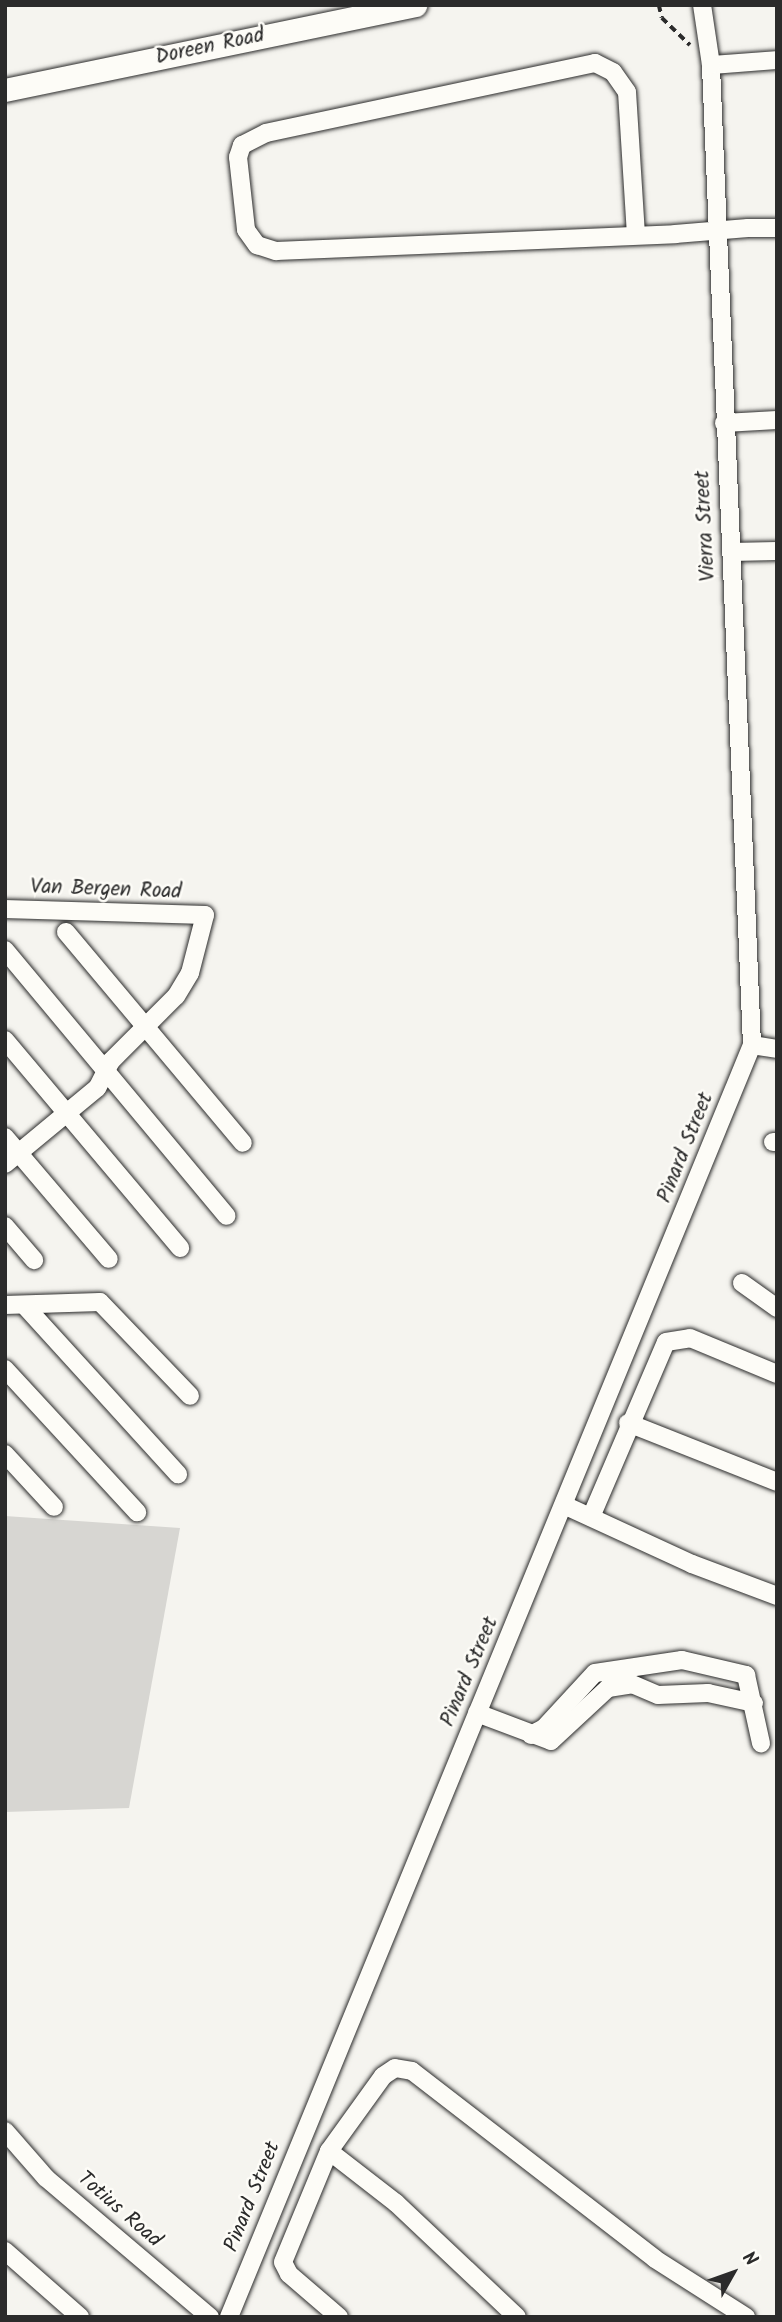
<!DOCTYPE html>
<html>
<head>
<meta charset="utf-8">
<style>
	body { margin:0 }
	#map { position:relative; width:782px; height:2322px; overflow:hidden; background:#f5f4ef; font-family:Kalam,sans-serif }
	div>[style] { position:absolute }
	.green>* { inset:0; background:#d7d6d2 }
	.path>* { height:3.5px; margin-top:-1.75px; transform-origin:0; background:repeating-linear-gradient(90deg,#2b2b2b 0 7px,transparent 0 12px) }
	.roads { filter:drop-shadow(0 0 2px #2b2b2b) drop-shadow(0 0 2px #2b2b2b) }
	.minor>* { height:18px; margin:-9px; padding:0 9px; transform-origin:9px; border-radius:9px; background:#fdfcf7 }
	.major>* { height:23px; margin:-11.5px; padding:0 11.5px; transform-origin:11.5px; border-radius:11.5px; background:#fdfcf7 }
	span { translate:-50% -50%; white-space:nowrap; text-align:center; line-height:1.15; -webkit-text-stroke:5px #fdfcf7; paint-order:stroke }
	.street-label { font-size:21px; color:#2b2b2b }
	.frame { position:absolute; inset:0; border:7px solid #2b2b2b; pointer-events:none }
	.north { position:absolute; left:698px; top:2238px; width:70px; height:70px; -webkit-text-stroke:5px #fdfcf7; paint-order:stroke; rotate:50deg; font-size:19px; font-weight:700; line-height:28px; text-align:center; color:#2b2b2b }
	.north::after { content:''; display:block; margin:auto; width:24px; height:32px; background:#2b2b2b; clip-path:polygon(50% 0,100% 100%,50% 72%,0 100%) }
</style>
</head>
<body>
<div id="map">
	<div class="green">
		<i style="clip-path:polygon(5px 1516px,180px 1528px,129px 1808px,5px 1812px)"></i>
	</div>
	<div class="path">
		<i style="left:659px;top:5px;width:13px;rotate:77deg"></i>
		<i style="left:662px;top:18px;width:39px;rotate:44deg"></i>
	</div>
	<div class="roads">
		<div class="minor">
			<i style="left:711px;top:65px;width:66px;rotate:-4.3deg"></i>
			<i style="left:636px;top:235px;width:143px;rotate:-93.6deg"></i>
			<i style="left:627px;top:92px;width:24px;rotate:-125deg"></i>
			<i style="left:613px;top:72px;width:20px;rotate:-153deg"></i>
			<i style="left:595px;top:63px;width:336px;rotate:168deg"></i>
			<i style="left:266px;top:133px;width:27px;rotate:153deg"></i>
			<i style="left:242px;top:145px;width:13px;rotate:108deg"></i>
			<i style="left:238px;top:157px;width:73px;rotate:83.7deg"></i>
			<i style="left:246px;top:230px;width:19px;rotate:54deg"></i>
			<i style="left:257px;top:245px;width:20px;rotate:18deg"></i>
			<i style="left:276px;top:251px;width:399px;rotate:-2.4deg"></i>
			<i style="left:675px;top:234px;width:73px;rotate:-4.7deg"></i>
			<i style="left:748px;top:228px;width:29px"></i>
			<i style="left:724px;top:423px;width:53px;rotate:-3.2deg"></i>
			<i style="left:731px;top:552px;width:46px;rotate:-1.2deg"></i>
			<i style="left:5px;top:909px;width:200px;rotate:1.7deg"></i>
			<i style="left:205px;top:915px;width:60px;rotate:104.5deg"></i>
			<i style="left:190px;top:973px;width:27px;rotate:121deg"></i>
			<i style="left:176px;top:996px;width:92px;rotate:135deg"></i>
			<i style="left:111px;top:1061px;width:30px;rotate:117deg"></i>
			<i style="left:97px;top:1088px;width:119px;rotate:140.4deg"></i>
			<i style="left:66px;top:932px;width:275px;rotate:50deg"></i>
			<i style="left:5px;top:950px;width:346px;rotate:50.2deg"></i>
			<i style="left:5px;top:1040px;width:272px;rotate:49.9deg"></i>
			<i style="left:752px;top:1045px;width:25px;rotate:9deg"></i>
			<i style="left:5px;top:1137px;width:160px;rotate:49.6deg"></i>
			<i style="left:773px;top:1142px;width:4px"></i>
			<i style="left:5px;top:1226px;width:45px;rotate:49.5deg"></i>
			<i style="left:742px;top:1283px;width:43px;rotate:35.5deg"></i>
			<i style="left:5px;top:1305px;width:95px;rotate:-1.8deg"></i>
			<i style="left:100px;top:1302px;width:130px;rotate:46.2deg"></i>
			<i style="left:24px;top:1305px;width:229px;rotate:47.7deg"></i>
			<i style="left:5px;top:1369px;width:195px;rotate:47.3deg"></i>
			<i style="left:628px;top:1423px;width:160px;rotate:21.6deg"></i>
			<i style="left:5px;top:1454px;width:72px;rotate:47.2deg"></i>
			<i style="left:566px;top:1506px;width:139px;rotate:24.7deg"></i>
			<i style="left:692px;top:1564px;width:91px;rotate:20.6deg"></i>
			<i style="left:591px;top:1517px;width:190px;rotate:-66.8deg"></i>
			<i style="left:666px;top:1342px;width:24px;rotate:-9deg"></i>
			<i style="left:690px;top:1338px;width:94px;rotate:22.5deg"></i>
			<i style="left:477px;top:1713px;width:79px;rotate:20.7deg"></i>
			<i style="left:551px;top:1741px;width:78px;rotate:-42.9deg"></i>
			<i style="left:608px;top:1688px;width:24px;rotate:-9deg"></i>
			<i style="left:632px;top:1684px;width:28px;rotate:23deg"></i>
			<i style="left:658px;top:1695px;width:50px;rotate:-2.3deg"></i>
			<i style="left:708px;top:1693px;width:47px;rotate:12.3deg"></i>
			<i style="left:531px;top:1735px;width:15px;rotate:-28deg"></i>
			<i style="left:544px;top:1728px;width:75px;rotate:-47.2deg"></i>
			<i style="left:595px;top:1673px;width:88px;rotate:-8.5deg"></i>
			<i style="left:682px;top:1660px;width:66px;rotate:13.2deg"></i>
			<i style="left:746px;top:1675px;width:70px;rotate:77.6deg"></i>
			<i style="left:5px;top:2131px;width:62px;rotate:48.9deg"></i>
			<i style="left:46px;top:2178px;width:215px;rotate:40.3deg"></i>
			<i style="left:329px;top:2151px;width:92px;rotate:-54.2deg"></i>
			<i style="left:383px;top:2076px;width:14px;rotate:-34deg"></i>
			<i style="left:395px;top:2068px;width:17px;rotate:10deg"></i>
			<i style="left:412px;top:2071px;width:307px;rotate:37.7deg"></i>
			<i style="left:655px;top:2259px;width:108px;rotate:32.5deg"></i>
			<i style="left:5px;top:2251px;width:100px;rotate:41.3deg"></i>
			<i style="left:229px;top:2317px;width:1375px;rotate:-67.65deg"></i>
			<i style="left:752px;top:1045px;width:981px;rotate:-92.4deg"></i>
			<i style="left:711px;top:65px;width:61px;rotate:-98.5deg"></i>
			<i style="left:339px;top:2317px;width:66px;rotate:-139.3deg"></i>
			<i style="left:289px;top:2274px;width:13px;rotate:-117deg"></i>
			<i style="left:283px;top:2262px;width:120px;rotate:-67.5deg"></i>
			<i style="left:329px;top:2151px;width:85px;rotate:37.8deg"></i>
			<i style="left:396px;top:2203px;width:166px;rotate:43.3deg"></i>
		</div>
		<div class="major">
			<i style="left:5px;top:90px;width:419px;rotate:-11.7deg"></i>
		</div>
	</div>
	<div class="street-label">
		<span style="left:210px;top:47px;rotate:-12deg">Doreen Road</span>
		<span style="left:706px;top:526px;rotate:-93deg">Vierra Street</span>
		<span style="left:106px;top:890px;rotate:2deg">Van Bergen Road</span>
		<span style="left:686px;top:1148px;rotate:-68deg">Pinard Street</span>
		<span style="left:470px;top:1672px;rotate:-67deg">Pinard Street</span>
		<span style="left:253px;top:2197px;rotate:-68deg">Pinard Street</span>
		<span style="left:119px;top:2210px;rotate:41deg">Totius Road</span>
	</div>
	<div class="frame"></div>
	<div class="north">N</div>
</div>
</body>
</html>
